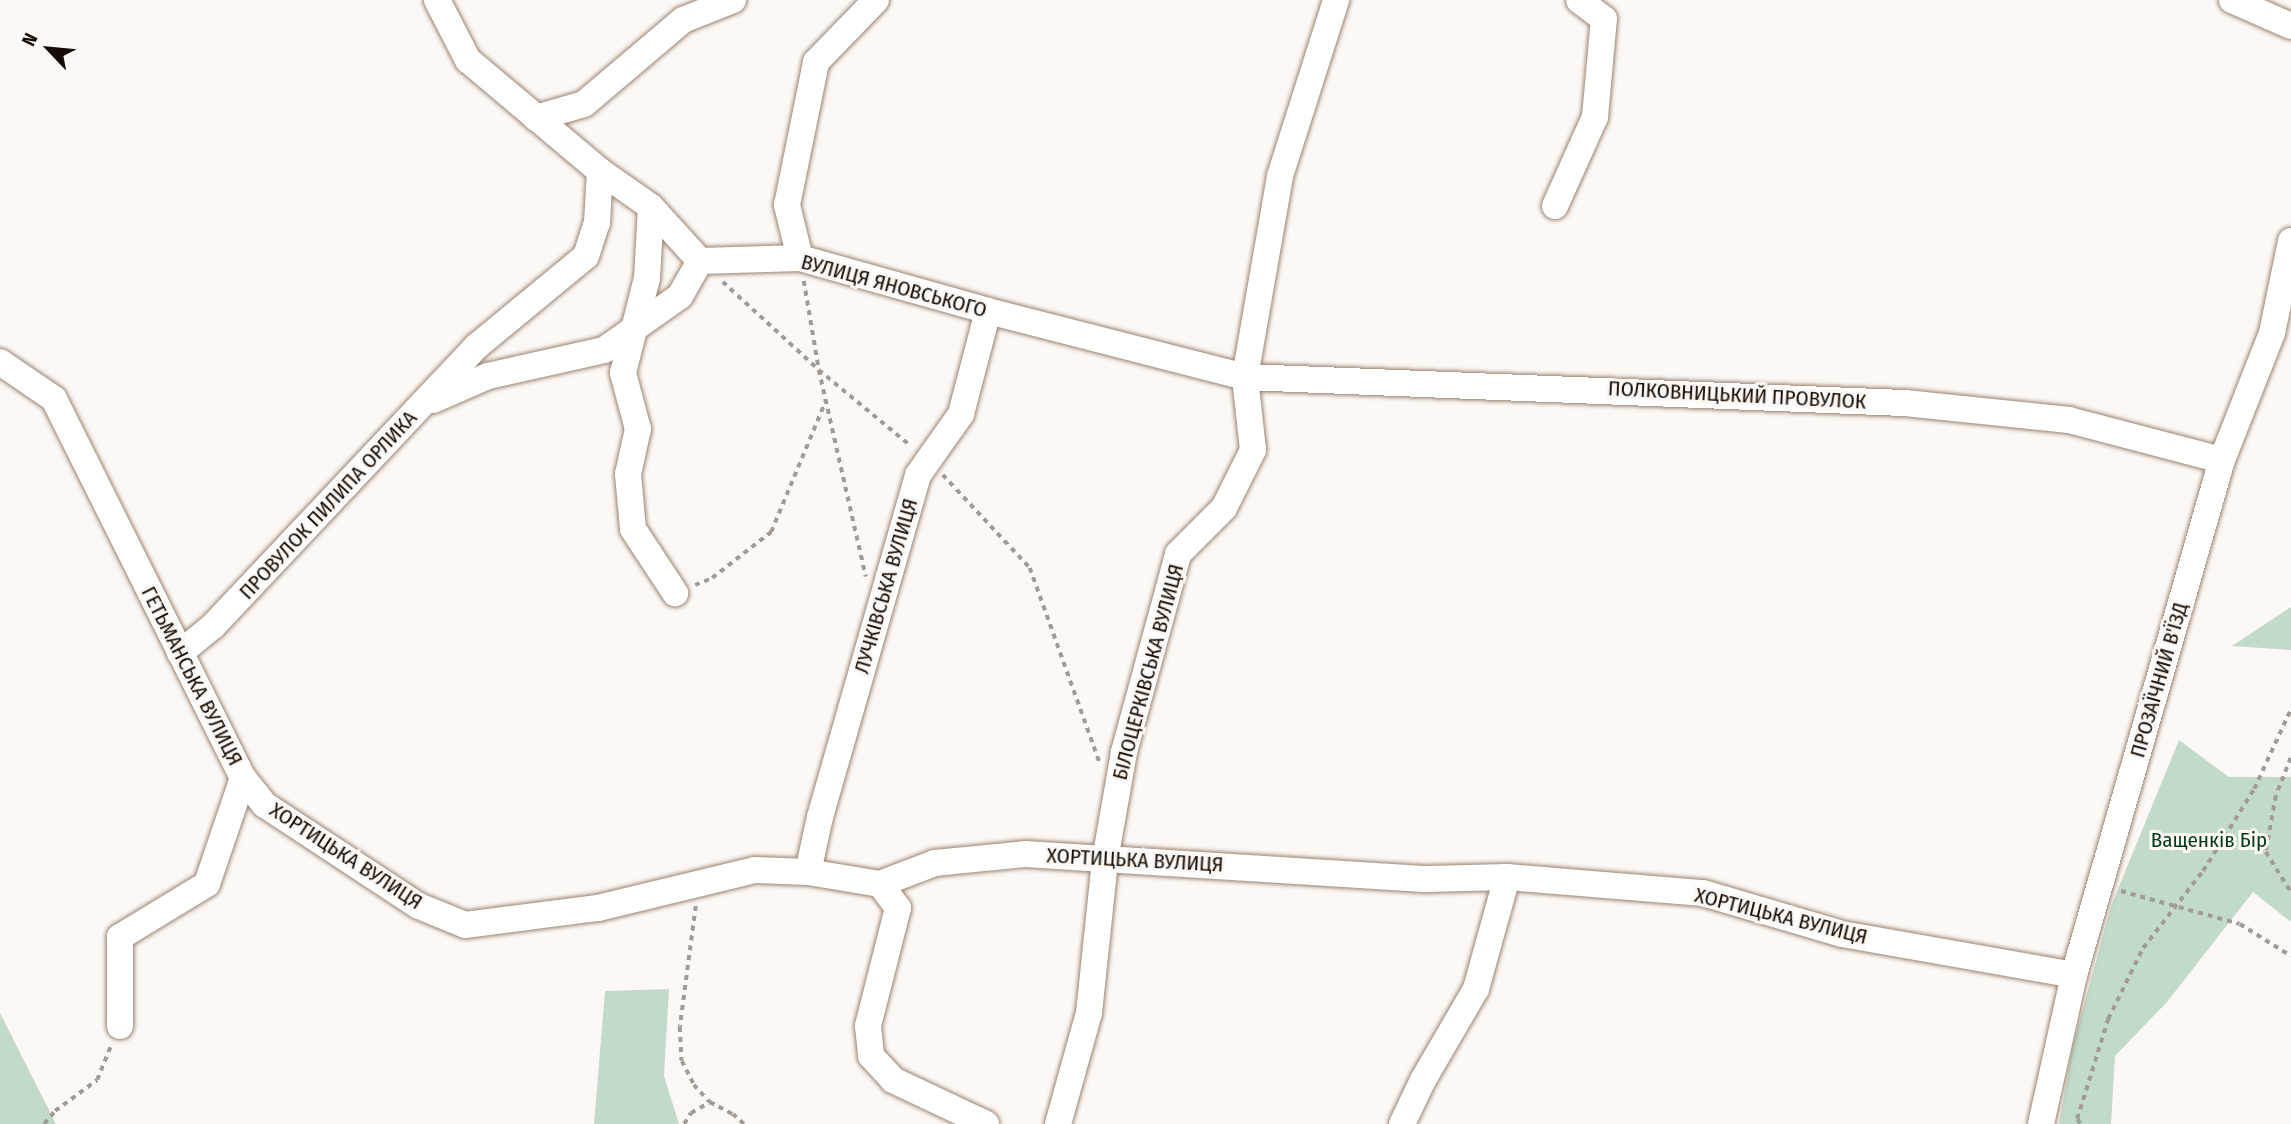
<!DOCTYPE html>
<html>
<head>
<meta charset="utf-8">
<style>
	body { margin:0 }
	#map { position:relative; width:2291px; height:1124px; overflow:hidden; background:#fdf8f4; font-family:"Fira Sans Condensed",sans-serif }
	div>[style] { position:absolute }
	.green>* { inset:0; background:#c2dac9 }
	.path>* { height:3.5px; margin-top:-1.75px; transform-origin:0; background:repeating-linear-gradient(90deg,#a19a95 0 5px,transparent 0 10px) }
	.roads { filter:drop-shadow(0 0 2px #9a8370) drop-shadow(0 0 2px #9a8370) }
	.minor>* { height:26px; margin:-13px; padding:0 13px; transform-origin:13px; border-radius:13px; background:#fff }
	span { translate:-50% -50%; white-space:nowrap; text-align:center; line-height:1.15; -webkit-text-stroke:6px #fdf8f4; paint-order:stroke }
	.street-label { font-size:21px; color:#150c06 }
	.park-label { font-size:21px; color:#03381c }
	.north { position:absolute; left:14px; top:14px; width:70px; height:70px; -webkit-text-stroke:5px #fdf8f4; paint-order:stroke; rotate:296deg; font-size:19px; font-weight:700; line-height:28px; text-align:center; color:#150c06 }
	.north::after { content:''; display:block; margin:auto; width:24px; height:32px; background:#150c06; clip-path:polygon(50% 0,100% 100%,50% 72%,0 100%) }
</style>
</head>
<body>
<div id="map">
	<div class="green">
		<i style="clip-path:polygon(2291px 607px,2291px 650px,2232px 646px)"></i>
		<i style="clip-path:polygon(2179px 740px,2229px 777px,2291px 777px,2291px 922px,2253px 892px,2167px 1002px,2115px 1056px,2111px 1124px,2059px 1124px,2073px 1045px,2111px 906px)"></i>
		<i style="clip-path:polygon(669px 989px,664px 1076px,679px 1124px,594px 1124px,605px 991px)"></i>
		<i style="clip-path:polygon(0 1013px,56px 1124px,0 1124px)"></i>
	</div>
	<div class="path">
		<i style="left:804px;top:281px;width:90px;rotate:80.4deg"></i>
		<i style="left:819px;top:370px;width:119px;rotate:39.6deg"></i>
		<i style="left:723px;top:282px;width:130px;rotate:42.5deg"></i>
		<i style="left:819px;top:370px;width:212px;rotate:77.2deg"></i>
		<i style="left:943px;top:475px;width:127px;rotate:46.9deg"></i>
		<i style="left:1030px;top:568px;width:207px;rotate:70.3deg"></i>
		<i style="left:695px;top:585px;width:18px;rotate:-22deg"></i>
		<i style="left:712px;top:578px;width:75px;rotate:-37.9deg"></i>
		<i style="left:771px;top:532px;width:141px;rotate:-67.4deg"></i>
		<i style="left:2291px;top:758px;width:41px;rotate:111.5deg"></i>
		<i style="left:2276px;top:796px;width:57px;rotate:100.1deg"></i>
		<i style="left:2266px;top:852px;width:47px;rotate:58deg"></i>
		<i style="left:2121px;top:891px;width:123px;rotate:15.5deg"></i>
		<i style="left:2240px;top:924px;width:60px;rotate:32.1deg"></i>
		<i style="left:696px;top:906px;width:122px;rotate:97.5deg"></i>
		<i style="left:680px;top:1027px;width:34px;rotate:87deg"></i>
		<i style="left:682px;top:1061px;width:27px;rotate:63deg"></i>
		<i style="left:694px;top:1085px;width:23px;rotate:47deg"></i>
		<i style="left:710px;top:1102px;width:26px;rotate:28deg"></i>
		<i style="left:733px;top:1114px;width:15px;rotate:42deg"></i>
		<i style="left:44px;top:1124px;width:17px;rotate:-50deg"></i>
		<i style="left:55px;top:1111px;width:52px;rotate:-36.4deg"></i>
		<i style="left:97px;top:1080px;width:37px;rotate:-68deg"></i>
		<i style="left:684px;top:1124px;width:13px;rotate:-58deg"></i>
		<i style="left:691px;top:1113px;width:22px;rotate:-30deg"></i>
		<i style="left:2080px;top:1124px;width:6px;rotate:-121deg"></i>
		<i style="left:2077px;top:1119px;width:105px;rotate:-72.8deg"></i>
		<i style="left:2108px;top:1019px;width:79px;rotate:-63.8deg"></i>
		<i style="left:2143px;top:948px;width:98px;rotate:-52.1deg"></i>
		<i style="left:2203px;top:871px;width:97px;rotate:-58.1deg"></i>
		<i style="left:2254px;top:789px;width:88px;rotate:-65.2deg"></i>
	</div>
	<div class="roads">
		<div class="minor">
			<i style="left:437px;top:0;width:68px;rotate:62.7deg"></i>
			<i style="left:468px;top:60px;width:172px;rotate:40.1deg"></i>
			<i style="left:600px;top:171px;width:62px;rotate:35.2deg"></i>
			<i style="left:651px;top:207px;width:73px;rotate:47.8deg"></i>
			<i style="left:700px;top:261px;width:100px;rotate:-1.7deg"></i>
			<i style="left:800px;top:258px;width:195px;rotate:15.7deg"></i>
			<i style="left:988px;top:311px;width:265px;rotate:14.4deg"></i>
			<i style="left:1245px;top:377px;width:661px;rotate:2.26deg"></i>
			<i style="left:1905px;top:403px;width:165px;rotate:5.9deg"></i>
			<i style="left:2069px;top:420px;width:158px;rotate:14.7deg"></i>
			<i style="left:2232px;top:0;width:64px;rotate:23.8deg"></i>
			<i style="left:536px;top:118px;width:50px;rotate:-16.3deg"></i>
			<i style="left:584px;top:104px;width:130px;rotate:-40.3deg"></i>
			<i style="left:683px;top:20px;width:54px;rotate:-21.8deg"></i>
			<i style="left:1555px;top:206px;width:98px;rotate:-65.8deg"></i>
			<i style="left:1595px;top:117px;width:98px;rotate:-84.8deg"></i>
			<i style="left:1604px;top:19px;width:31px;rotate:-143deg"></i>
			<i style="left:651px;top:207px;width:71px;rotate:93.2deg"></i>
			<i style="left:647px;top:278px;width:98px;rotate:104.2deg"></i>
			<i style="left:623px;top:373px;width:58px;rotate:75deg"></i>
			<i style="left:638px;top:429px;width:46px;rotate:102.5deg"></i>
			<i style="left:628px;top:474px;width:55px;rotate:84.8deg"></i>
			<i style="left:633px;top:529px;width:77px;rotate:56.7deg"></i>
			<i style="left:800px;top:258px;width:55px;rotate:-103.8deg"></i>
			<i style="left:787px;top:205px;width:146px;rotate:-78.5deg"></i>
			<i style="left:816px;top:62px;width:86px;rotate:-45.9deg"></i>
			<i style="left:0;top:362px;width:65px;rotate:34.4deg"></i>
			<i style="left:54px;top:399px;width:424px;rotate:63.5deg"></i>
			<i style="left:243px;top:778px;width:112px;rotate:108.8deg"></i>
			<i style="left:207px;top:884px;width:102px;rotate:148.7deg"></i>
			<i style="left:120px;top:937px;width:89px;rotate:90deg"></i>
			<i style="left:433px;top:400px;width:60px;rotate:-23.6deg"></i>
			<i style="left:488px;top:376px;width:119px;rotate:-12.6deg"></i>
			<i style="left:604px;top:350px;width:93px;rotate:-35.4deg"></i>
			<i style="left:680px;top:296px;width:40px;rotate:-60.3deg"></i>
			<i style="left:180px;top:653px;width:43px;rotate:-39.3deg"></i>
			<i style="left:213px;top:626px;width:385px;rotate:-46.7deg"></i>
			<i style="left:477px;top:346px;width:141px;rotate:-39.5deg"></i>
			<i style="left:586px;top:256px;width:35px;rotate:-72deg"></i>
			<i style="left:597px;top:223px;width:52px;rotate:-86.7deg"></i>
			<i style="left:243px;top:778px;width:35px;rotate:51deg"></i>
			<i style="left:265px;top:805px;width:184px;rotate:33.3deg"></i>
			<i style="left:419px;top:906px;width:50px;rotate:22.4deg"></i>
			<i style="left:465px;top:925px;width:134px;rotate:-7.3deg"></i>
			<i style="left:598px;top:908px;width:162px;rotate:-13.6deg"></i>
			<i style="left:755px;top:870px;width:53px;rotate:2.2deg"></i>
			<i style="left:808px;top:872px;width:73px;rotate:9.5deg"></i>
			<i style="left:880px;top:884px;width:59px;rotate:-20.9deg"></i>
			<i style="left:935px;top:863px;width:90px;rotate:-5.7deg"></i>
			<i style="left:1025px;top:854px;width:403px;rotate:3.6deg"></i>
			<i style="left:1427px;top:879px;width:80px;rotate:-1.4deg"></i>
			<i style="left:1507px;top:877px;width:197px;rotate:4.7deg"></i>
			<i style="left:1703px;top:893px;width:145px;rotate:16.4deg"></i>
			<i style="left:1842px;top:934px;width:236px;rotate:10deg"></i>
			<i style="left:808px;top:872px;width:56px;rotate:-77.7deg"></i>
			<i style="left:820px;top:817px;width:356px;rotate:-74deg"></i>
			<i style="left:918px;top:475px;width:75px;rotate:-54.8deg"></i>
			<i style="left:961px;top:414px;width:106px;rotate:-75.3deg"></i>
			<i style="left:880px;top:884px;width:30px;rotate:53deg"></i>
			<i style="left:898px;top:908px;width:122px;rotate:104.3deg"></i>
			<i style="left:868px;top:1026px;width:30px;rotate:84deg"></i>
			<i style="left:871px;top:1056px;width:33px;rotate:47deg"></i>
			<i style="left:893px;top:1080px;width:103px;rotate:25.3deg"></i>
			<i style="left:1058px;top:1124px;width:115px;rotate:-74.4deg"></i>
			<i style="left:1089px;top:1013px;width:154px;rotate:-84deg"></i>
			<i style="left:1105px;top:860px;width:110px;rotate:-80deg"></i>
			<i style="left:1124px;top:752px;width:205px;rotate:-74.7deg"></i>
			<i style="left:1178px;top:554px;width:65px;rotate:-45deg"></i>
			<i style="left:1224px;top:508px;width:65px;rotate:-63.4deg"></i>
			<i style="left:1253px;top:450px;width:73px;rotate:-96.3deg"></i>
			<i style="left:1245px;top:377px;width:204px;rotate:-80.1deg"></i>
			<i style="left:1280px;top:176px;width:185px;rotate:-72.3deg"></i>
			<i style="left:1402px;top:1124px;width:49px;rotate:-64.5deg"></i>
			<i style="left:1423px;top:1080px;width:105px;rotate:-59.8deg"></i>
			<i style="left:1476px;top:989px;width:116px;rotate:-74.5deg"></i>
			<i style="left:2041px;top:1124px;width:153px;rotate:-77.5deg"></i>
			<i style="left:2074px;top:975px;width:536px;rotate:-73.97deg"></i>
			<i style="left:2222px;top:460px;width:136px;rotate:-68.5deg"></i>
			<i style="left:2272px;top:333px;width:94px;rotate:-78.3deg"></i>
		</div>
	</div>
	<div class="street-label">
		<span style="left:894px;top:286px;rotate:15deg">ВУЛИЦЯ ЯНОВСЬКОГО</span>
		<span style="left:1737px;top:395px;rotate:3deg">ПОЛКОВНИЦЬКИЙ ПРОВУЛОК</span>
		<span style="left:328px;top:505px;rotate:-47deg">ПРОВУЛОК ПИЛИПА ОРЛИКА</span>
		<span style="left:886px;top:586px;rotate:-74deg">ЛУЧКІВСЬКА ВУЛИЦЯ</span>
		<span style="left:1148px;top:672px;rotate:-75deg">БІЛОЦЕРКІВСЬКА ВУЛИЦЯ</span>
		<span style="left:192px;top:676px;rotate:63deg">ГЕТЬМАНСЬКА ВУЛИЦЯ</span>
		<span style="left:2159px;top:680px;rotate:-74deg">ПРОЗАЇЧНИЙ В'ЇЗД</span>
		<span style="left:346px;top:856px;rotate:33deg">ХОРТИЦЬКА ВУЛИЦЯ</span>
		<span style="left:1135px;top:860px;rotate:3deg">ХОРТИЦЬКА ВУЛИЦЯ</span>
		<span style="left:1781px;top:916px;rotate:14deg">ХОРТИЦЬКА ВУЛИЦЯ</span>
	</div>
	<div class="park-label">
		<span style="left:2209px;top:840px">Ващенків Бір</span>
	</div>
	<div class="north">N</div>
</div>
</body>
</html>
